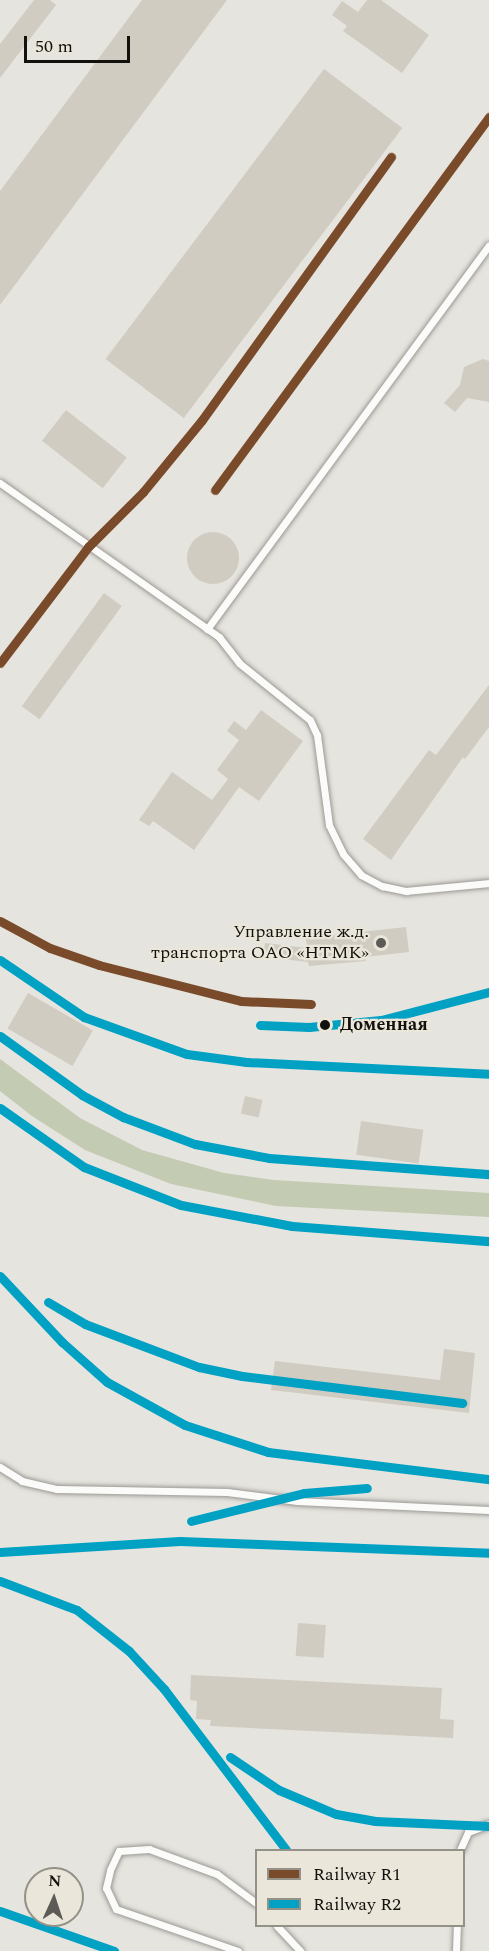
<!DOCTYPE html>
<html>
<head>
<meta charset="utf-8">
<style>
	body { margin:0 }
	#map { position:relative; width:489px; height:1951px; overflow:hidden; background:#e6e4de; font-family:Spectral,serif }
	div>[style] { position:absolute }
	.forest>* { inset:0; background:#c3cbb3 }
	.building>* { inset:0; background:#d1ccc2; transform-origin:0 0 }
	.round { border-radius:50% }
	.roads { filter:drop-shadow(0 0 2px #9b9995) drop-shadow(0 0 2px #9b9995) }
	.lane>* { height:7px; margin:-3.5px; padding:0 3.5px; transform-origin:3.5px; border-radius:3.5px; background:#fbfbfa }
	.rail-1>* { height:9px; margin:-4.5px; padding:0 4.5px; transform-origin:4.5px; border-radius:4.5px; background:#7a4b2a }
	.rail-2>* { height:9px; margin:-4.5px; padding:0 4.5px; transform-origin:4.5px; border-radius:4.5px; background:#01a1c4 }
	.dots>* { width:16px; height:16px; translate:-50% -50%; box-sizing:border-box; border:3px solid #eae6da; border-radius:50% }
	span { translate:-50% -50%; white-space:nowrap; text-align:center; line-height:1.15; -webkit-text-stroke:4.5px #eae6da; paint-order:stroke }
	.poi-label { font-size:18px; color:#12110d }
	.right { translate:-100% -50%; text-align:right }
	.stop-label { font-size:18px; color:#12110d; font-weight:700 }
	.left { translate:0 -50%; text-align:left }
	.legend { position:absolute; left:255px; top:1849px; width:210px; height:78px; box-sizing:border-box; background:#eae6da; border:2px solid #949188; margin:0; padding:8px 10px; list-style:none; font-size:18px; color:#12110d }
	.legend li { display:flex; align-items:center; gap:12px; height:30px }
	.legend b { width:30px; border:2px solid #949188 }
	.north { position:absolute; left:24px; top:1867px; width:60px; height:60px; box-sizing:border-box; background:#eae6da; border:2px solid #949188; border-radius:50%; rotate:3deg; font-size:16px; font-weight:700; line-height:24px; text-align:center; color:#12110d }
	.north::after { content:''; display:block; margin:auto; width:21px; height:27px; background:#5c5b56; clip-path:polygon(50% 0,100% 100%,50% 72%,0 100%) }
	.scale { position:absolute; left:24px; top:36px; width:106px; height:27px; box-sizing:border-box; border:3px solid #12110d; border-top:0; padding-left:8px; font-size:18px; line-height:21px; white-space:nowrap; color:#12110d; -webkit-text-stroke:4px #eae6da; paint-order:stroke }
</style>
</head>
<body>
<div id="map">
	<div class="forest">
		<i style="clip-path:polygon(0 1059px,80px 1118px,142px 1150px,224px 1173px,274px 1180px,489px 1193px,489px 1217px,276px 1206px,171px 1184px,85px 1150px,32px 1116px,0 1091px)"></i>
	</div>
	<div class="building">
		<i style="clip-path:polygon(34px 0,50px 0,56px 5px,0 78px,0 44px)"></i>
		<i style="clip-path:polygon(142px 0,227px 0,0 305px,0 191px)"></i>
		<i style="clip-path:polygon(367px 0,381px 0,429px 35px,402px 73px,343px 31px,347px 26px,332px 15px,342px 1px,358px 12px)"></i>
		<i style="left:324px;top:69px;width:98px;height:363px;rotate:37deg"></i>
		<i style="clip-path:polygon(483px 359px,489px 361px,489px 402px,467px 398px,455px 412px,444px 403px,460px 385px,464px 367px)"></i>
		<i style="left:66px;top:410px;width:77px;height:39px;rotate:38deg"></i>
		<i class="round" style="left:187px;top:532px;width:52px;height:52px"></i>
		<i style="left:104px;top:593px;width:22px;height:140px;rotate:36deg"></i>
		<i style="clip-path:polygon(489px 685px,489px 727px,465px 759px,463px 757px,391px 860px,363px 839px,429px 750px,436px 755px)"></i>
		<i style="clip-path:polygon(261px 710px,303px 741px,259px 801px,239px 787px,194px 850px,153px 821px,149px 826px,139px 820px,172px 772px,212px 800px,228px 779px,217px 770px,239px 740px,227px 731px,234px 721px,246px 730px)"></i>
		<i style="clip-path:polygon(406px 927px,409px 952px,365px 957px,366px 961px,309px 966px,308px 962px,263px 957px,265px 943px,307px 948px,306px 938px)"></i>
		<i style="left:28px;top:993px;width:75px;height:41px;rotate:30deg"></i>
		<i style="left:245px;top:1096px;width:18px;height:18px;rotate:13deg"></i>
		<i style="left:361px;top:1121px;width:63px;height:34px;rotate:8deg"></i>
		<i style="clip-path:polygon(444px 1349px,475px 1353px,469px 1413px,271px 1390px,275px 1361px,440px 1380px)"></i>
		<i style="left:298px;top:1623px;width:28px;height:33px;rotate:4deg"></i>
		<i style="clip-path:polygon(191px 1675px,442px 1688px,440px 1719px,454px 1720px,453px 1738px,210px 1726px,211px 1720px,196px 1719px,197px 1701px,190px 1700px)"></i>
	</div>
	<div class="roads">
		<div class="lane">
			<i style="left:0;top:483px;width:268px;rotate:35.1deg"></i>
			<i style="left:219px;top:637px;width:33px;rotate:52deg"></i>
			<i style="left:239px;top:663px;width:91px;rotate:38.8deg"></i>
			<i style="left:310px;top:720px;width:17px;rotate:65deg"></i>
			<i style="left:317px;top:735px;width:91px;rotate:82.4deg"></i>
			<i style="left:329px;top:825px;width:32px;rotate:64deg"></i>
			<i style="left:343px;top:854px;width:28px;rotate:49deg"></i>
			<i style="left:361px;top:875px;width:24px;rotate:28deg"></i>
			<i style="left:382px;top:886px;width:25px;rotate:12deg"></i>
			<i style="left:406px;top:891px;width:83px;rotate:-5.5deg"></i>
			<i style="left:207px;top:629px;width:476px;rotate:-53.7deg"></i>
			<i style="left:0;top:1467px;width:26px;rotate:32deg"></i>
			<i style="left:22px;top:1481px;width:36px;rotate:13deg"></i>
			<i style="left:57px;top:1489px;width:170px;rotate:1deg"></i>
			<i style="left:227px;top:1492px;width:71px;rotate:7.3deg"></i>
			<i style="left:297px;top:1501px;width:192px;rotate:2.7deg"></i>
			<i style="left:460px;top:1850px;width:20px;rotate:-66deg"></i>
			<i style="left:468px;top:1832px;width:22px;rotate:-21deg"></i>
			<i style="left:277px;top:1926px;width:34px;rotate:47deg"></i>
			<i style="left:238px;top:1951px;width:129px;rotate:-161deg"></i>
			<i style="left:116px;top:1909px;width:23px;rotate:-115deg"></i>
			<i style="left:106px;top:1888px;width:18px;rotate:-77deg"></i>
			<i style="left:110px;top:1870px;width:21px;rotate:-65deg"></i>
			<i style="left:119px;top:1851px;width:30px;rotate:-4deg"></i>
			<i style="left:149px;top:1849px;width:72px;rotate:20.2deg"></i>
			<i style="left:217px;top:1874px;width:49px;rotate:36.6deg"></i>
			<i style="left:456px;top:1951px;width:25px;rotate:-88deg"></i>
		</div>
	</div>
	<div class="rail-1">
		<i style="left:215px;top:490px;width:463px;rotate:-53.7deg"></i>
		<i style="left:0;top:663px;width:146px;rotate:-52.8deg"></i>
		<i style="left:88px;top:547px;width:78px;rotate:-45deg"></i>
		<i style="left:143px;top:492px;width:93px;rotate:-50.7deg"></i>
		<i style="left:202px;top:420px;width:324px;rotate:-54.3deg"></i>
		<i style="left:0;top:921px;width:57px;rotate:28.4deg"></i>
		<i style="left:50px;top:948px;width:52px;rotate:19.1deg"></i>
		<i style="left:99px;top:965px;width:146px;rotate:14.2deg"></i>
		<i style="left:241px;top:1001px;width:70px;rotate:2.5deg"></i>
	</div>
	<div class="rail-2">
		<i style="left:0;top:960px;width:102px;rotate:34.2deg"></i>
		<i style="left:84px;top:1017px;width:109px;rotate:19.8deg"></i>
		<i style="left:187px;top:1054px;width:60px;rotate:7.7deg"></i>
		<i style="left:246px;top:1062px;width:243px;rotate:2.8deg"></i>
		<i style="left:260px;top:1025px;width:49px;rotate:2.3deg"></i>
		<i style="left:309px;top:1027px;width:72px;rotate:-5.6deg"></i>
		<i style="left:381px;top:1020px;width:112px;rotate:-14.5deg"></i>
		<i style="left:0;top:1036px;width:101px;rotate:35.7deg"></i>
		<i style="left:82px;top:1095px;width:47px;rotate:28.2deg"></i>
		<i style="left:123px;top:1117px;width:77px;rotate:20.6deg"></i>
		<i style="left:195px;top:1144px;width:75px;rotate:10.7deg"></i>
		<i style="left:269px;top:1158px;width:221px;rotate:4.2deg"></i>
		<i style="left:0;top:1108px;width:103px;rotate:35.1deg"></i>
		<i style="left:84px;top:1167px;width:104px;rotate:21.4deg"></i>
		<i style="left:181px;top:1205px;width:113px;rotate:10.7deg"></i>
		<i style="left:292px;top:1226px;width:198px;rotate:4.4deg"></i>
		<i style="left:0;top:1276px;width:91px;rotate:46.8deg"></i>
		<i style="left:62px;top:1342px;width:60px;rotate:41.6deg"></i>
		<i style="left:107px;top:1382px;width:89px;rotate:28.9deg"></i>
		<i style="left:185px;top:1425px;width:87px;rotate:18deg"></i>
		<i style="left:268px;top:1452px;width:223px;rotate:7deg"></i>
		<i style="left:48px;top:1302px;width:43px;rotate:30.7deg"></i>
		<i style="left:85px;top:1324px;width:122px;rotate:20.7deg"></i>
		<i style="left:199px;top:1367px;width:44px;rotate:11.8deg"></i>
		<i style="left:242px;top:1376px;width:222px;rotate:7deg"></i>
		<i style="left:191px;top:1521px;width:116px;rotate:-13.9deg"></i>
		<i style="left:304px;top:1493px;width:63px;rotate:-4.5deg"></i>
		<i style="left:0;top:1552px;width:180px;rotate:-3.5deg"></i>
		<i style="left:180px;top:1541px;width:309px;rotate:2.2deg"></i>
		<i style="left:0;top:1581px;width:82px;rotate:20.6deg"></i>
		<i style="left:77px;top:1610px;width:66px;rotate:38.3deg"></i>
		<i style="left:129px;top:1651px;width:52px;rotate:47.4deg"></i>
		<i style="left:164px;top:1689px;width:202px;rotate:52.8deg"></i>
		<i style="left:230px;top:1757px;width:59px;rotate:34deg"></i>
		<i style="left:279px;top:1790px;width:62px;rotate:22.8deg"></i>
		<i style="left:336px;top:1814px;width:40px;rotate:10deg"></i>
		<i style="left:375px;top:1821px;width:114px;rotate:2.5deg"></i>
		<i style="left:0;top:1911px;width:121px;rotate:19.3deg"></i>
	</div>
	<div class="dots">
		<i style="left:381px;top:943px;background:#5c5b56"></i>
		<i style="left:325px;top:1025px;background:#12110d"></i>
	</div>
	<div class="poi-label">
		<span class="right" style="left:369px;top:943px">Управление ж.д.<br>транспорта ОАО «НТМК»</span>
	</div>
	<div class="stop-label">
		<span class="left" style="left:340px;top:1025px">Доменная</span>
	</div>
	<ul class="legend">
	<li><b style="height:8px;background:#7a4b2a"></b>Railway R1</li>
	<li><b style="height:8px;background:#01a1c4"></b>Railway R2</li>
	</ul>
	<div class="north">N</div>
	<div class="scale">50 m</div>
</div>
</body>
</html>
